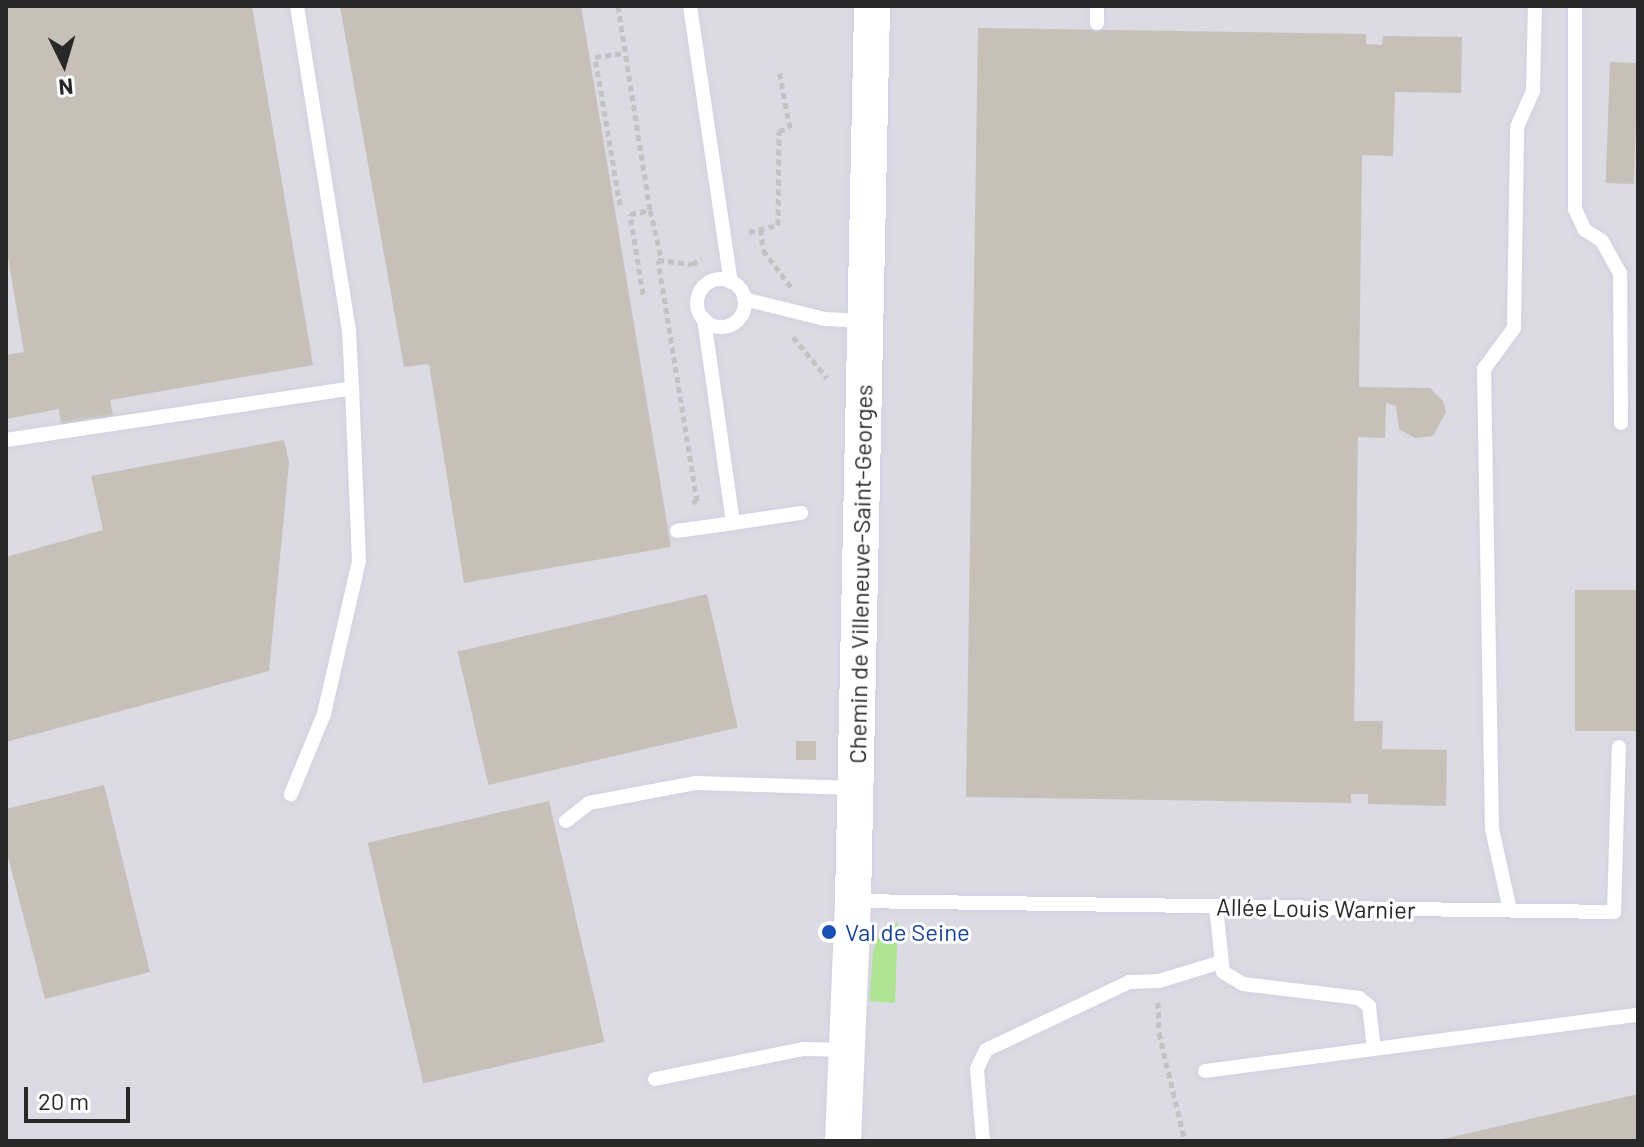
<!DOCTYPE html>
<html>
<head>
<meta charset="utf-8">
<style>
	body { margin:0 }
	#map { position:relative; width:1644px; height:1147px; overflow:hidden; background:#ebe3d9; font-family:Barlow,sans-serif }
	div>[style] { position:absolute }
	.industrial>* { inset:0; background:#dcdae3; transform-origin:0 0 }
	.green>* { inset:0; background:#afe493 }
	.building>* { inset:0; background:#c6c0b9; transform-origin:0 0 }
	.path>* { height:5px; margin-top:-2.5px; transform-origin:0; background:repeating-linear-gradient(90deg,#c3c3c3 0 6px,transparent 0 10px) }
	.roads { filter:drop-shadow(0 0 2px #ced2e2) drop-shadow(0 0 2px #ced2e2) }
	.service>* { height:14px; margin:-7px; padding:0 7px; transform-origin:7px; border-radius:7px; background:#fff }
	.service>.ring { margin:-7px; padding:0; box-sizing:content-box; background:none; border:14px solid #fff; border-radius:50% }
	.tertiary>* { height:36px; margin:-18px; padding:0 18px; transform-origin:18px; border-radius:18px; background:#fff }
	.dots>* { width:22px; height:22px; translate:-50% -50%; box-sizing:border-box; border:4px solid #fff; border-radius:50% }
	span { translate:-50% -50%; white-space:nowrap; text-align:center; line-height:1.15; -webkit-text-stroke:6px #fff; paint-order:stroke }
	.street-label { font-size:24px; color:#282828 }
	.transit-label { font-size:24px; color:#164399 }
	.left { translate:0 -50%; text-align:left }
	.frame { position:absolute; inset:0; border:8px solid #282828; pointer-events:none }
	.north { position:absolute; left:24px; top:24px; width:80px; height:80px; -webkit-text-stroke:6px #fff; paint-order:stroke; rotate:175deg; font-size:22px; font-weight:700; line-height:32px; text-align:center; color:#282828 }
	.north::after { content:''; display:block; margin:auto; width:28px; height:36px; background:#282828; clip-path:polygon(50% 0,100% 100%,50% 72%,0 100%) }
	.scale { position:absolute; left:24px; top:1087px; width:106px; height:36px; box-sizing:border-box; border:4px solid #282828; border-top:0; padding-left:10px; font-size:24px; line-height:28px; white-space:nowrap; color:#282828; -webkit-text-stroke:6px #fff; paint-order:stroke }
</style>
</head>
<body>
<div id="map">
	<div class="industrial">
		<i style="left:6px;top:6px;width:1632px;height:1135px"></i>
	</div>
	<div class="green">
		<i style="clip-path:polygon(898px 922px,895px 1003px,869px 1001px,873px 951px,878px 938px)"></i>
	</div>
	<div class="building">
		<i style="clip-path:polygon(6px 6px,252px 6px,313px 365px,110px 400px,113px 416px,61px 425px,59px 409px,6px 419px,6px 355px,24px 352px,6px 246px)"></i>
		<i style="clip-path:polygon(340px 6px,581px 6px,671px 547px,464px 583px,429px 364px,404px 367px)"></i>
		<i style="clip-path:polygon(978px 28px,1366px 34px,1366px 44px,1382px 45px,1383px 36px,1462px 37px,1461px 93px,1395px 92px,1393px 156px,1362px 155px,1359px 387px,1430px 388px,1443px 401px,1446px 412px,1433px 436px,1415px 438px,1399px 429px,1396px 406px,1386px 403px,1385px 438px,1358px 437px,1354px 721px,1383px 721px,1382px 749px,1447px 750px,1446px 806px,1368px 804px,1368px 794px,1351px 794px,1351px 803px,966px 797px)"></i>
		<i style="left:1610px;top:62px;width:28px;height:121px;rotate:2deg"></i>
		<i style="clip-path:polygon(284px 440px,289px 463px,269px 671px,6px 742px,6px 557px,103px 530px,91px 476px)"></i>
		<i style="left:1575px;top:590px;width:63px;height:141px"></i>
		<i style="left:707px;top:594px;width:137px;height:256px;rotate:77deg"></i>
		<i style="left:816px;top:741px;width:19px;height:20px;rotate:90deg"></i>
		<i style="clip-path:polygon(104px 785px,150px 972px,45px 999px,6px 849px,6px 809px)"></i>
		<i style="left:549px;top:801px;width:247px;height:186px;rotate:77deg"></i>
		<i style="clip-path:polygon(1638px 1094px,1638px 1141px,1439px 1141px,1439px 1140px)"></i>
	</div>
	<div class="path">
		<i style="left:618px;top:6px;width:206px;rotate:81.1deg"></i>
		<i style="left:620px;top:205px;width:150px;rotate:-99.6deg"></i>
		<i style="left:595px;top:57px;width:29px;rotate:-8deg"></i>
		<i style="left:761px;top:229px;width:21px;rotate:85deg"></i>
		<i style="left:763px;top:250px;width:46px;rotate:52.9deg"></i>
		<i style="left:749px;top:232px;width:30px;rotate:-14deg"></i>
		<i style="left:778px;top:225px;width:94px;rotate:-89.4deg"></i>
		<i style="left:779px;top:131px;width:11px;rotate:-15deg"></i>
		<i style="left:790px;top:128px;width:59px;rotate:-100.7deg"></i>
		<i style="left:643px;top:294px;width:81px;rotate:-99.2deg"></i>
		<i style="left:630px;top:214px;width:20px;rotate:-11deg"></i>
		<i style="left:650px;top:210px;width:48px;rotate:76.8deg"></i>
		<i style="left:793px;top:337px;width:53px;rotate:50.3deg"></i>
		<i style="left:692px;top:502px;width:5px;rotate:-11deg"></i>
		<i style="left:697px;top:501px;width:244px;rotate:-99.2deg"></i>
		<i style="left:658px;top:260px;width:34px;rotate:7deg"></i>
		<i style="left:692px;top:264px;width:11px;rotate:-27deg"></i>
		<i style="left:1158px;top:1002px;width:31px;rotate:88deg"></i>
		<i style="left:1159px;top:1033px;width:111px;rotate:76.5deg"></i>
	</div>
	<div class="roads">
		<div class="service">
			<i style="left:297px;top:6px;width:329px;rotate:80.9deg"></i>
			<i style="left:349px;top:331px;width:57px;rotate:87deg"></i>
			<i style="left:690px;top:6px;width:279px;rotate:81.6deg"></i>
			<i style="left:1097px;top:6px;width:17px;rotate:90deg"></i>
			<i style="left:1575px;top:6px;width:203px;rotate:90deg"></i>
			<i style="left:1575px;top:209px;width:23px;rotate:65deg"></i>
			<i style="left:1585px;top:230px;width:20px;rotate:33deg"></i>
			<i style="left:1602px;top:241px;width:37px;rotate:61deg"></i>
			<i style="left:1620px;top:273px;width:150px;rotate:89.6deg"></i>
			<i class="ring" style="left:697px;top:279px;width:34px;height:34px"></i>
			<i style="left:744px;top:299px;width:83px;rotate:13.9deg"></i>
			<i style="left:825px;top:319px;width:39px;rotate:3deg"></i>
			<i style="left:704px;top:319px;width:206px;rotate:81.9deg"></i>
			<i style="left:733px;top:523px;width:69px;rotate:-8.4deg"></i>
			<i style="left:6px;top:440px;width:350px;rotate:-8.5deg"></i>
			<i style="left:352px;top:388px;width:173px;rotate:87.7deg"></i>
			<i style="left:359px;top:561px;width:157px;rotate:102.9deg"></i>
			<i style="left:324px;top:714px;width:87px;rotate:112.4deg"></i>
			<i style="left:677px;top:531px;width:57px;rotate:-8.1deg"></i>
			<i style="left:566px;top:821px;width:29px;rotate:-38deg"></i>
			<i style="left:589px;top:803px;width:109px;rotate:-10.6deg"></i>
			<i style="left:696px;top:783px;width:158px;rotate:1.8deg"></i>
			<i style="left:854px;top:901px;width:760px;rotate:0.83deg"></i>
			<i style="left:1614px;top:912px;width:165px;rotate:-88.3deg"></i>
			<i style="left:1216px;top:907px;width:65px;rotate:83.9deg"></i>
			<i style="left:1223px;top:972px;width:23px;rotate:31deg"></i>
			<i style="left:1243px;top:984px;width:117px;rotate:6.9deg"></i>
			<i style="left:1359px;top:998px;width:13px;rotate:39deg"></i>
			<i style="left:1369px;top:1006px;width:43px;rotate:83.4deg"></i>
			<i style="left:1510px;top:910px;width:83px;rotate:-102.5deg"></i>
			<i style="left:1492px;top:829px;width:460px;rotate:-91deg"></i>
			<i style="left:1484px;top:369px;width:51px;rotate:-53.8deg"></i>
			<i style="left:1514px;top:328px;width:201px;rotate:-89.1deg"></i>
			<i style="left:1517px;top:127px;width:39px;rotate:-66deg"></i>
			<i style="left:1533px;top:91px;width:85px;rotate:-88.7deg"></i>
			<i style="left:1205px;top:1071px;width:437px;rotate:-7.4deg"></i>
			<i style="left:655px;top:1079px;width:152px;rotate:-11.4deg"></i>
			<i style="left:804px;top:1049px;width:43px;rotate:1.3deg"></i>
			<i style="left:983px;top:1141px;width:72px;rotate:-94.8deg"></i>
			<i style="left:977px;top:1069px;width:21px;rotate:-65deg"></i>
			<i style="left:986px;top:1050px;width:158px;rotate:-25.4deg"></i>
			<i style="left:1129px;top:982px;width:30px;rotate:-2deg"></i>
			<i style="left:1159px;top:981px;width:62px;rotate:-17deg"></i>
		</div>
		<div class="tertiary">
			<i style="left:843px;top:1141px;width:240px;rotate:-87.6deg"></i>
			<i style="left:853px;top:901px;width:895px;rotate:-88.78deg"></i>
		</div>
	</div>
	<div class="dots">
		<i style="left:829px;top:932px;background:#1a4fb4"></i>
	</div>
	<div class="street-label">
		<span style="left:860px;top:574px;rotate:-89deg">Chemin de Villeneuve-Saint-Georges</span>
		<span style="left:1316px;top:908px;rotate:1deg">Allée Louis Warnier</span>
	</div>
	<div class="transit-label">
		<span class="left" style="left:845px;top:932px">Val de Seine</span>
	</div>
	<div class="frame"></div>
	<div class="north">N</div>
	<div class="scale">20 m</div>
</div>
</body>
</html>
